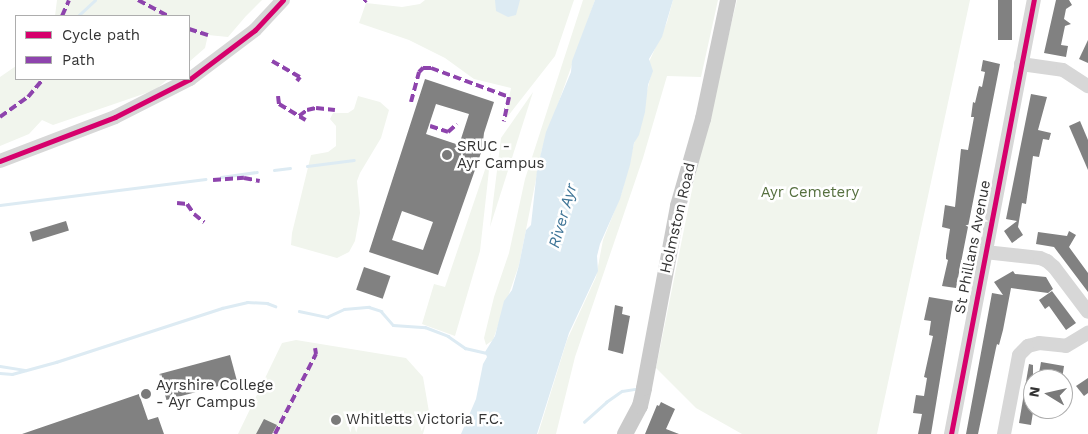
<!DOCTYPE html>
<html>
<head>
<meta charset="utf-8">
<style>
	body { margin:0 }
	#map { position:relative; width:1088px; height:434px; overflow:hidden; background:#fff; font-family:"Work Sans",sans-serif }
	div>[style] { position:absolute }
	.green>* { inset:0; background:#f1f5ed }
	.water>* { inset:0; background:#ddebf3 }
	.stream>* { height:2.5px; margin:-1.25px; padding:0 1.25px; transform-origin:1.25px; border-radius:1.25px; background:#ddebf3 }
	.building>* { inset:0; background:#818181; transform-origin:0 0 }
	.minor>* { height:14px; margin:-7px; padding:0 7px; transform-origin:7px; border-radius:7px; background:#d7d7d7 }
	.major>* { height:16px; margin:-8px; padding:0 8px; transform-origin:8px; border-radius:8px; background:#cacaca }
	.quiet>* { height:4px; margin-top:-2px; transform-origin:0; background:repeating-linear-gradient(90deg,#8e44ad 0 8px,transparent 0 12px) }
	.cycleway>* { height:5px; margin:-2.5px; padding:0 2.5px; transform-origin:2.5px; border-radius:2.5px; background:#d6006c }
	.dots>* { width:14px; height:14px; translate:-50% -50%; box-sizing:border-box; border:2px solid #fff; border-radius:50% }
	span { translate:-50% -50%; white-space:nowrap; text-align:center; line-height:1.15; -webkit-text-stroke:5px #fff; paint-order:stroke }
	.poi-label { font-size:15px; color:#333 }
	.left { translate:0 -50%; text-align:left }
	.park-label { font-size:15px; color:#56703f }
	.street-label { font-size:15px; color:#333 }
	.water-label { font-size:16px; color:#3f7597; font-style:italic }
	.legend { position:absolute; left:15px; top:15px; width:175px; height:65px; box-sizing:border-box; background:#fff; border:1px solid #adadad; margin:0; padding:6px 9px; list-style:none; font-size:15px; color:#333 }
	.legend li { display:flex; align-items:center; gap:10px; height:25px }
	.legend b { width:25px; border:1px solid #adadad }
	.north { position:absolute; left:1023px; top:369px; width:50px; height:50px; box-sizing:border-box; background:#fff; border:1px solid #adadad; border-radius:50%; rotate:279deg; font-size:14px; font-weight:700; line-height:20px; text-align:center; color:#333 }
	.north::after { content:''; display:block; margin:auto; width:18px; height:22px; background:#7a7a7a; clip-path:polygon(50% 0,100% 100%,50% 72%,0 100%) }
</style>
</head>
<body>
<div id="map">
	<div class="green">
		<i style="clip-path:polygon(57px 0,262px 0,246px 16px,228px 37px,208px 35px,205px 48px,189px 62px,189px 16px,55px 16px)"></i>
		<i style="clip-path:polygon(425px 0,574px 0,555px 56px,504px 121px,511px 88px,474px 79px,445px 58px,409px 40px,359px 23px,366px 3px,402px 7px,420px 4px)"></i>
		<i style="clip-path:polygon(583px 0,595px 0,542px 149px,519px 265px,493px 340px,486px 345px,484px 338px,494px 297px,509px 253px,525px 179px)"></i>
		<i style="clip-path:polygon(673px 0,718px 0,701px 77px,667px 76px,643px 158px,575px 357px,556px 434px,538px 434px,567px 340px,596px 277px,603px 240px,622px 192px,651px 75px,649px 62px,667px 22px)"></i>
		<i style="clip-path:polygon(737px 0,970px 0,877px 434px,742px 434px,696px 408px,656px 368px,696px 170px)"></i>
		<i style="clip-path:polygon(16px 66px,16px 79px,168px 79px,155px 90px,53px 125px,42px 120px,29px 134px,0 146px,0 77px)"></i>
		<i style="clip-path:polygon(533px 92px,490px 227px,501px 138px)"></i>
		<i style="clip-path:polygon(358px 96px,380px 102px,389px 110px,381px 138px,360px 173px,357px 181px,360px 213px,355px 241px,349px 252px,337px 258px,291px 245px,292px 233px,311px 155px,328px 152px,336px 146px,336px 126px,330px 119px,333px 113px,348px 113px,354px 109px)"></i>
		<i style="clip-path:polygon(491px 152px,480px 251px,455px 336px,422px 324px,434px 284px,445px 287px)"></i>
		<i style="clip-path:polygon(296px 340px,406px 358px,423px 377px,429px 412px,423px 434px,238px 434px,282px 343px)"></i>
	</div>
	<div class="water">
		<i style="clip-path:polygon(495px 0,520px 0,516px 15px,508px 17px,496px 11px)"></i>
		<i style="clip-path:polygon(595px 0,673px 0,662px 37px,649px 59px,653px 71px,648px 85px,645px 112px,639px 135px,634px 143px,630px 165px,620px 199px,600px 244px,597px 256px,598px 271px,569px 333px,537px 434px,461px 434px,476px 399px,483px 364px,487px 357px,485px 352px,495px 336px,504px 301px,512px 290px,519px 265px,526px 230px,531px 225px,537px 170px,546px 132px,571px 72px,572px 61px)"></i>
	</div>
	<div class="stream">
		<i style="left:78px;top:16px;width:23px;rotate:-43deg"></i>
		<i style="left:307px;top:166px;width:47px;rotate:-7.3deg"></i>
		<i style="left:274px;top:170px;width:16px;rotate:-7deg"></i>
		<i style="left:221px;top:177px;width:36px;rotate:-8deg"></i>
		<i style="left:0;top:205px;width:207px;rotate:-7.2deg"></i>
		<i style="left:299px;top:311px;width:29px;rotate:12deg"></i>
		<i style="left:327px;top:317px;width:19px;rotate:-25deg"></i>
		<i style="left:344px;top:309px;width:25px;rotate:-5deg"></i>
		<i style="left:369px;top:307px;width:13px;rotate:18deg"></i>
		<i style="left:381px;top:311px;width:18px;rotate:49deg"></i>
		<i style="left:393px;top:325px;width:32px;rotate:4deg"></i>
		<i style="left:425px;top:327px;width:25px;rotate:21deg"></i>
		<i style="left:448px;top:336px;width:21px;rotate:35deg"></i>
		<i style="left:465px;top:348px;width:23px;rotate:13deg"></i>
		<i style="left:0;top:366px;width:26px;rotate:9deg"></i>
		<i style="left:0;top:373px;width:12px;rotate:5deg"></i>
		<i style="left:12px;top:374px;width:46px;rotate:-15.3deg"></i>
		<i style="left:56px;top:362px;width:175px;rotate:-18deg"></i>
		<i style="left:222px;top:308px;width:26px;rotate:-13deg"></i>
		<i style="left:247px;top:302px;width:20px;rotate:3deg"></i>
		<i style="left:267px;top:303px;width:9px;rotate:21deg"></i>
		<i style="left:584px;top:422px;width:30px;rotate:-42deg"></i>
		<i style="left:606px;top:402px;width:19px;rotate:-35deg"></i>
		<i style="left:622px;top:391px;width:13px;rotate:-9deg"></i>
	</div>
	<div class="building">
		<i style="left:998px;top:0;width:14px;height:40px"></i>
		<i style="clip-path:polygon(1056px 0,1069px 0,1072px 5px,1066px 9px,1064px 19px,1071px 24px,1065px 26px,1061px 45px,1068px 46px,1066px 57px,1044px 53px)"></i>
		<i style="clip-path:polygon(1088px 40px,1088px 63px,1079px 59px)"></i>
		<i style="clip-path:polygon(983px 60px,1000px 64px,956px 288px,942px 286px,948px 260px,946px 259px,946px 255px,950px 229px,942px 227px,945px 205px,955px 207px,961px 149px,968px 150px,974px 117px,971px 117px,973px 102px,975px 103px,979px 86px,982px 87px,985px 72px,981px 71px)"></i>
		<i style="clip-path:polygon(evenodd,425px 79px,494px 102px,484px 133px,482px 150px,438px 275px,369px 252px,425px 79px,436px 104px,469px 114px,459px 145px,426px 134px,436px 104px,425px 79px,402px 211px,433px 222px,423px 250px,392px 240px,402px 211px)"></i>
		<i style="clip-path:polygon(1031px 94px,1047px 97px,1038px 130px,1051px 133px,1049px 140px,1043px 139px,1039px 157px,1033px 156px,1026px 204px,1022px 203px,1018px 227px,1023px 235px,1012px 243px,1004px 231px,1017px 221px,1006px 219px)"></i>
		<i style="clip-path:polygon(1080px 121px,1088px 140px,1088px 170px,1069px 126px)"></i>
		<i style="left:66px;top:221px;width:10px;height:38px;rotate:73deg"></i>
		<i style="clip-path:polygon(1069px 231px,1076px 235px,1069px 247px,1088px 273px,1088px 292px,1054px 247px,1036px 244px,1038px 232px,1067px 236px)"></i>
		<i style="left:364px;top:267px;width:28px;height:24px;rotate:19deg"></i>
		<i style="clip-path:polygon(1013px 271px,1015px 274px,1046px 277px,1053px 289px,1048px 293px,1011px 288px,1003px 330px,999px 345px,997px 344px,996px 348px,978px 434px,966px 434px,992px 293px,1003px 295px,994px 282px)"></i>
		<i style="clip-path:polygon(1052px 291px,1076px 323px,1066px 330px,1049px 306px,1045px 309px,1039px 300px)"></i>
		<i style="clip-path:polygon(929px 297px,953px 301px,931px 434px,918px 434px,922px 414px,913px 413px,916px 395px,924px 396px,927px 378px,924px 377px,933px 336px,929px 335px,931px 321px,924px 320px)"></i>
		<i style="clip-path:polygon(615px 305px,623px 307px,622px 314px,630px 316px,623px 354px,608px 350px)"></i>
		<i style="left:230px;top:355px;width:27px;height:73px;rotate:75deg"></i>
		<i style="clip-path:polygon(1041px 362px,1064px 366px,1062px 379px,1038px 379px)"></i>
		<i style="clip-path:polygon(1029px 364px,1033px 365px,1033px 412px,1031px 425px,1019px 423px)"></i>
		<i style="clip-path:polygon(1088px 378px,1088px 393px,1084px 396px,1076px 386px)"></i>
		<i style="clip-path:polygon(139px 394px,148px 420px,158px 417px,164px 434px,22px 434px)"></i>
		<i style="clip-path:polygon(661px 402px,675px 409px,666px 429px,679px 434px,645px 434px,657px 405px,659px 406px)"></i>
		<i style="clip-path:polygon(264px 419px,277px 425px,272px 434px,256px 434px)"></i>
	</div>
	<div class="minor">
		<i style="left:1021px;top:64px;width:42px;rotate:8.1deg"></i>
		<i style="left:1063px;top:70px;width:30px;rotate:33deg"></i>
		<i style="left:0;top:161px;width:123px;rotate:-20.9deg"></i>
		<i style="left:115px;top:117px;width:84px;rotate:-26.9deg"></i>
		<i style="left:190px;top:79px;width:81px;rotate:-37deg"></i>
		<i style="left:255px;top:30px;width:41px;rotate:-47deg"></i>
		<i style="left:985px;top:252px;width:55px;rotate:6.2deg"></i>
		<i style="left:1040px;top:258px;width:8px;rotate:23deg"></i>
		<i style="left:1047px;top:261px;width:9px;rotate:41deg"></i>
		<i style="left:1054px;top:267px;width:56px;rotate:52.9deg"></i>
		<i style="left:951px;top:434px;width:442px;rotate:-79.2deg"></i>
		<i style="left:1004px;top:434px;width:80px;rotate:-79.2deg"></i>
		<i style="left:1019px;top:355px;width:13px;rotate:-45deg"></i>
		<i style="left:1028px;top:346px;width:11px;rotate:-15deg"></i>
		<i style="left:1039px;top:343px;width:27px;rotate:6deg"></i>
		<i style="left:1066px;top:346px;width:26px;rotate:-31deg"></i>
	</div>
	<div class="major">
		<i style="left:625px;top:434px;width:32px;rotate:-62deg"></i>
		<i style="left:640px;top:406px;width:18px;rotate:-77deg"></i>
		<i style="left:644px;top:388px;width:185px;rotate:-79.4deg"></i>
		<i style="left:678px;top:206px;width:91px;rotate:-74deg"></i>
		<i style="left:703px;top:119px;width:122px;rotate:-78.1deg"></i>
	</div>
	<div class="quiet">
		<i style="left:138px;top:0;width:34px;rotate:28deg"></i>
		<i style="left:364px;top:2px;width:3px;rotate:-45deg"></i>
		<i style="left:62px;top:16px;width:17px;rotate:-66deg"></i>
		<i style="left:189px;top:29px;width:20px;rotate:18deg"></i>
		<i style="left:272px;top:61px;width:32px;rotate:30deg"></i>
		<i style="left:300px;top:77px;width:5px;rotate:127deg"></i>
		<i style="left:278px;top:96px;width:8px;rotate:83deg"></i>
		<i style="left:279px;top:104px;width:31px;rotate:31deg"></i>
		<i style="left:411px;top:102px;width:31px;rotate:-75deg"></i>
		<i style="left:419px;top:72px;width:6px;rotate:-45deg"></i>
		<i style="left:423px;top:68px;width:8px"></i>
		<i style="left:431px;top:68px;width:83px;rotate:20.4deg"></i>
		<i style="left:509px;top:97px;width:25px;rotate:102deg"></i>
		<i style="left:299px;top:116px;width:10px;rotate:-37deg"></i>
		<i style="left:307px;top:110px;width:9px;rotate:-13deg"></i>
		<i style="left:316px;top:108px;width:19px;rotate:6deg"></i>
		<i style="left:0;top:117px;width:34px;rotate:-36deg"></i>
		<i style="left:28px;top:97px;width:23px;rotate:-50deg"></i>
		<i style="left:430px;top:126px;width:19px;rotate:18deg"></i>
		<i style="left:448px;top:132px;width:12px;rotate:-42deg"></i>
		<i style="left:213px;top:180px;width:31px;rotate:-4deg"></i>
		<i style="left:244px;top:178px;width:16px;rotate:11deg"></i>
		<i style="left:177px;top:203px;width:10px;rotate:6deg"></i>
		<i style="left:187px;top:204px;width:12px;rotate:55deg"></i>
		<i style="left:194px;top:214px;width:13px;rotate:39deg"></i>
		<i style="left:275px;top:434px;width:90px;rotate:-62.9deg"></i>
		<i style="left:316px;top:354px;width:6px;rotate:-99deg"></i>
	</div>
	<div class="cycleway">
		<i style="left:0;top:161px;width:123px;rotate:-20.9deg"></i>
		<i style="left:115px;top:117px;width:84px;rotate:-26.9deg"></i>
		<i style="left:190px;top:79px;width:81px;rotate:-37deg"></i>
		<i style="left:255px;top:30px;width:41px;rotate:-47deg"></i>
		<i style="left:951px;top:434px;width:442px;rotate:-79.2deg"></i>
	</div>
	<div class="dots">
		<i style="left:447px;top:155px;background:#7a7a7a"></i>
		<i style="left:146px;top:394px;background:#7a7a7a"></i>
		<i style="left:336px;top:420px;background:#7a7a7a"></i>
	</div>
	<div class="poi-label">
		<span class="left" style="left:457px;top:155px">SRUC -<br>Ayr Campus</span>
		<span class="left" style="left:156px;top:394px">Ayrshire College<br>- Ayr Campus</span>
		<span class="left" style="left:346px;top:420px">Whitletts Victoria F.C.</span>
	</div>
	<div class="park-label">
		<span style="left:810px;top:193px">Ayr Cemetery</span>
	</div>
	<div class="street-label">
		<span style="left:678px;top:218px;rotate:-77deg">Holmston Road</span>
		<span style="left:973px;top:247px;rotate:-79deg">St Phillans Avenue</span>
	</div>
	<div class="water-label">
		<span style="left:563px;top:216px;rotate:-74deg">River Ayr</span>
	</div>
	<ul class="legend">
	<li><b style="height:6px;background:#d6006c"></b>Cycle path</li>
	<li><b style="height:6px;background:#8e44ad"></b>Path</li>
	</ul>
	<div class="north">N</div>
</div>
</body>
</html>
